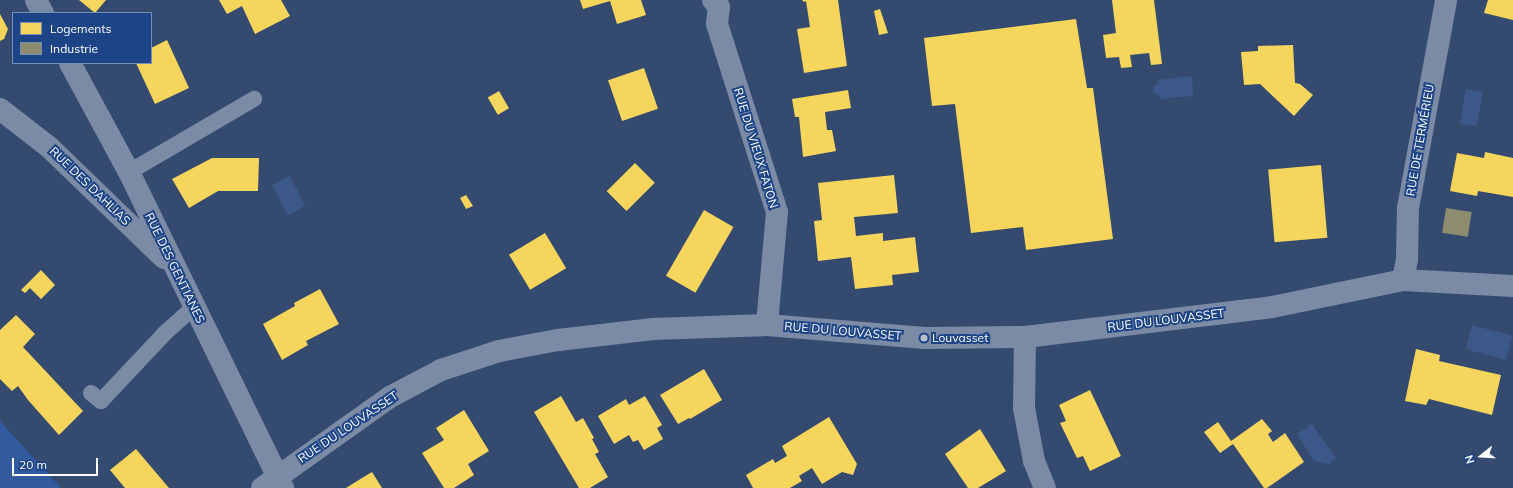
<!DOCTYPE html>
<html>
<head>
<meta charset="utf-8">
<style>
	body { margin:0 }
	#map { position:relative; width:1513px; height:488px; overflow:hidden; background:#354a6f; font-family:Mulish,sans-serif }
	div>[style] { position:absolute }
	.green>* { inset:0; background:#325a9e }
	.water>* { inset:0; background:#3c5888; transform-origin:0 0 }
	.homes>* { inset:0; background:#f6d55c; transform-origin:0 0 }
	.industry>* { inset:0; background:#8c8c6e; transform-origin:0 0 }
	.service>* { height:16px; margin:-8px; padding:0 8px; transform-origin:8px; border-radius:8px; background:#7c8ba5 }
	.minor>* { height:22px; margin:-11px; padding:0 11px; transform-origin:11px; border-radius:11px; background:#7c8ba5 }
	.dots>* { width:11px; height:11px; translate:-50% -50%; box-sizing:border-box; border:2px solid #1d4487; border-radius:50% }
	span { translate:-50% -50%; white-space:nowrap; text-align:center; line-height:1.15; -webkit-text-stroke:4px #1d4487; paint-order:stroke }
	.street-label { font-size:12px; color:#fff }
	.poi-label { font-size:12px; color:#fff }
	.left { translate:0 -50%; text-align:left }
	.legend { position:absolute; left:12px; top:12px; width:140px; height:52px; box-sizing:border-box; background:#1d4487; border:1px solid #778fb7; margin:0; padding:5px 7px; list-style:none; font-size:12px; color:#fff }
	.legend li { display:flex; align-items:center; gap:8px; height:20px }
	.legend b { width:20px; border:1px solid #778fb7 }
	.north { position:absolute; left:1461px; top:436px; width:40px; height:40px; -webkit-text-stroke:3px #1d4487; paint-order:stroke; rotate:253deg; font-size:11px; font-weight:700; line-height:16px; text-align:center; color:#fff }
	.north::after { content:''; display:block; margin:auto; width:14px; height:18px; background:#fff; clip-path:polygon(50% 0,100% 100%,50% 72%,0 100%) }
	.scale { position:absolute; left:12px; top:458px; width:86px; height:18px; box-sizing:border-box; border:2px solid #fff; border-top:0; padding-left:5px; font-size:12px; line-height:14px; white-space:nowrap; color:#fff; -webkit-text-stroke:3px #1d4487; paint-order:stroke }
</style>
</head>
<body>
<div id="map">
	<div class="green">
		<i style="clip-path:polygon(0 421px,61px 488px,0 488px)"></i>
	</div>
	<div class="water">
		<i style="clip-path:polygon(1192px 76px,1193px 96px,1160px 99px,1159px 95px,1155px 94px,1153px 90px,1153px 87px,1158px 83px,1157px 80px)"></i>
		<i style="left:1466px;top:89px;width:17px;height:35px;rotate:10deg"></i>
		<i style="left:290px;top:176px;width:34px;height:20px;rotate:63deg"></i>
		<i style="left:1472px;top:325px;width:42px;height:25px;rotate:15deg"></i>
		<i style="clip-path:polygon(1312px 424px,1336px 458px,1329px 464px,1314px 461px,1297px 434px)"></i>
	</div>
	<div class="homes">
		<i style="clip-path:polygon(79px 0,106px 0,95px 13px)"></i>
		<i style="clip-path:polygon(219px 0,281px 0,290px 16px,255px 34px,242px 6px,227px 14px)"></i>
		<i style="clip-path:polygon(580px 0,641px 0,646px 15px,617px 24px,610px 1px,583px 9px)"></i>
		<i style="clip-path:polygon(802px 0,838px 0,847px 66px,804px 73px,797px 29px,810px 27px,806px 1px,804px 2px)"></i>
		<i style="clip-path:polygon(1112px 0,1154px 0,1162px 64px,1151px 65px,1149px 53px,1130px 55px,1132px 67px,1121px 68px,1119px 57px,1106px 58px,1103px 35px,1116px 33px)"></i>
		<i style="clip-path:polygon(1488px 0,1513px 0,1513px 20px,1484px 13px)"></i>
		<i style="clip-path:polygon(880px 9px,888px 33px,879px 35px,874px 11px)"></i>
		<i style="clip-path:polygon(0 14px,8px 29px,4px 39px,0 41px)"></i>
		<i style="clip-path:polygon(1076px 19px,1087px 88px,1093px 88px,1113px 239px,1026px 250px,1023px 227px,971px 233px,955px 104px,932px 106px,924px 38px)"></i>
		<i style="clip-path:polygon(167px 40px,189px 88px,155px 104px,136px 63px,151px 63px,151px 48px)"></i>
		<i style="clip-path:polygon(1293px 45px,1295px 83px,1300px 84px,1313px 95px,1294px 116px,1260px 84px,1244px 85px,1241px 52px,1258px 51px,1258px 46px)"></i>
		<i style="left:644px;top:68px;width:43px;height:38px;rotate:71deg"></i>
		<i style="clip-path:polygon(848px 90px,851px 108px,825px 112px,827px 130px,832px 130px,836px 151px,803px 157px,799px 117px,795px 117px,792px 99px)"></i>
		<i style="left:499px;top:91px;width:20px;height:13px;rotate:60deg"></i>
		<i style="clip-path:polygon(1485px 152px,1513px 158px,1513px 197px,1478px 191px,1477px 196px,1450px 191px,1457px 153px,1484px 158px)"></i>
		<i style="clip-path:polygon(212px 158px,259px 158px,258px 191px,218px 191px,189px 208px,172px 179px)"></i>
		<i style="left:635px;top:163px;width:28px;height:40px;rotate:45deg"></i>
		<i style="left:1321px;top:165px;width:73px;height:53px;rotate:85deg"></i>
		<i style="clip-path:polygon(894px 175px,898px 213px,854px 217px,856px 236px,883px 233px,883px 241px,915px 237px,919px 272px,892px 275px,893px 285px,855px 289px,851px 257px,818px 261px,814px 221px,822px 220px,818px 183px)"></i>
		<i style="clip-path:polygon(466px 195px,473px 206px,466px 209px,460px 198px)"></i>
		<i style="left:704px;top:210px;width:34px;height:76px;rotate:30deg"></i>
		<i style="left:545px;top:233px;width:41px;height:42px;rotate:59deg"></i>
		<i style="clip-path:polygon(41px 270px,55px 285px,41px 299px,30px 288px,25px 293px,21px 290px)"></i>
		<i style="clip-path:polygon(320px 289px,339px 324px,306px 341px,308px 345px,282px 360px,263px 324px,295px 306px,294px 303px)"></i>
		<i style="clip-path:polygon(16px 315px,35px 334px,23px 347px,83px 411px,59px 435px,28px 400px,18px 386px,12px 391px,0 379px,0 330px)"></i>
		<i style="clip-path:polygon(1416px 349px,1440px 355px,1439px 361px,1501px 375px,1492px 415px,1429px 399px,1426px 405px,1405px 401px)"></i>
		<i style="clip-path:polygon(704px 369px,722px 400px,690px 419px,689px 418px,678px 424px,660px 395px)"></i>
		<i style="clip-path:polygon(1090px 390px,1121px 456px,1090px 471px,1083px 456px,1077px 458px,1060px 423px,1066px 421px,1059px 405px)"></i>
		<i style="clip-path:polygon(561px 396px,576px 422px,583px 418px,594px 438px,592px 439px,599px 452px,595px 454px,608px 477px,590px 488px,579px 488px,534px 412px)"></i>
		<i style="clip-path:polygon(645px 396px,662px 425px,657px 428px,663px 439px,644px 450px,638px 440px,633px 442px,629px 435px,614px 444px,598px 416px,626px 399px,629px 405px)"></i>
		<i style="clip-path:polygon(464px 410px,489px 451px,468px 464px,474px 475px,454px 488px,444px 488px,422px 453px,444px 440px,436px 428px)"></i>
		<i style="clip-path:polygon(829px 417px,857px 464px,853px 475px,842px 472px,822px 484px,812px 468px,799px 476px,802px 481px,790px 488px,753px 488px,746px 475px,773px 459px,775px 463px,787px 456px,782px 446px)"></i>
		<i style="clip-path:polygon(1262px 419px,1272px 431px,1268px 434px,1273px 442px,1285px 433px,1304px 462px,1267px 488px,1264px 488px,1233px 444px,1220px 453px,1204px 432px,1218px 422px,1231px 441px)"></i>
		<i style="clip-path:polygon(980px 429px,1006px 471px,978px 488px,968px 488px,945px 454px)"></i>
		<i style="clip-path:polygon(136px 449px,169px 488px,125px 488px,110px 470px)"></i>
		<i style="clip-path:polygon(372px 472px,382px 488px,346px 488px,362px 478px)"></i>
	</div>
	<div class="industry">
		<i style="left:1446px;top:208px;width:26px;height:25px;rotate:9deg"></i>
	</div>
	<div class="service">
		<i style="left:129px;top:172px;width:145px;rotate:-30.3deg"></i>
		<i style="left:91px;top:393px;width:13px;rotate:39deg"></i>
		<i style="left:101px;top:401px;width:93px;rotate:-46.7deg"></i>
		<i style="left:165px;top:333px;width:39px;rotate:-42deg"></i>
	</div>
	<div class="minor">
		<i style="left:36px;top:0;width:15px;rotate:62deg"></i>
		<i style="left:713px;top:0;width:9px;rotate:49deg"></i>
		<i style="left:719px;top:7px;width:17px;rotate:97deg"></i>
		<i style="left:717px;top:24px;width:197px;rotate:72.3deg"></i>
		<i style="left:777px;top:212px;width:113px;rotate:95.1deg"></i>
		<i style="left:70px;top:63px;width:124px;rotate:61.6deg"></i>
		<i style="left:129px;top:172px;width:352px;rotate:64deg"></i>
		<i style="left:0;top:109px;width:62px;rotate:37.8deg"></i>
		<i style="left:49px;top:147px;width:160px;rotate:44deg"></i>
		<i style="left:1403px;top:280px;width:21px;rotate:-79deg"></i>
		<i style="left:1407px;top:259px;width:51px;rotate:-88.9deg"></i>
		<i style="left:1408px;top:208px;width:211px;rotate:-79.6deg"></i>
		<i style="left:1025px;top:337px;width:71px;rotate:90.8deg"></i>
		<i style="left:1024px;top:408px;width:54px;rotate:79.3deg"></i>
		<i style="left:1034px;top:461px;width:29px;rotate:68deg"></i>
		<i style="left:262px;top:488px;width:157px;rotate:-35.4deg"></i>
		<i style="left:390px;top:397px;width:58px;rotate:-27.9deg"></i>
		<i style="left:441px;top:370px;width:61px;rotate:-18.1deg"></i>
		<i style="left:499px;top:351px;width:60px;rotate:-10.6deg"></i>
		<i style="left:558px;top:340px;width:96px;rotate:-6.6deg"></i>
		<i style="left:653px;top:329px;width:114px;rotate:-2deg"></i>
		<i style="left:767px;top:325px;width:158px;rotate:4.7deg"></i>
		<i style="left:924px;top:338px;width:101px;rotate:-0.6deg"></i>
		<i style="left:1025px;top:337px;width:249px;rotate:-6.9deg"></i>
		<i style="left:1272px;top:307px;width:134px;rotate:-11.6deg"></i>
		<i style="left:1403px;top:280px;width:110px;rotate:3.1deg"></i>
	</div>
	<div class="dots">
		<i style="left:924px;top:338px;background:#b8c0cd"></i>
	</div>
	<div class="street-label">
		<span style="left:1420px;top:140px;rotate:-80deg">RUE DE TERMÉRIEU</span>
		<span style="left:756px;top:148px;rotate:73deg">RUE DU VIEUX FATON</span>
		<span style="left:90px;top:186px;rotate:44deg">RUE DES DAHLIAS</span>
		<span style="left:175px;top:268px;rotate:64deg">RUE DES GENTIANES</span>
		<span style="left:1166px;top:320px;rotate:-7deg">RUE DU LOUVASSET</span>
		<span style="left:843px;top:331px;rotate:5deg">RUE DU LOUVASSET</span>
		<span style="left:348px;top:427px;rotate:-34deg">RUE DU LOUVASSET</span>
	</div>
	<div class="poi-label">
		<span class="left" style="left:932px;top:338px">Louvasset</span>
	</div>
	<ul class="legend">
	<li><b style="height:11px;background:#f6d55c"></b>Logements</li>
	<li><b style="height:11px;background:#8c8c6e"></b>Industrie</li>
	</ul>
	<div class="north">N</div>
	<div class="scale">20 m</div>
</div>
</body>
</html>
